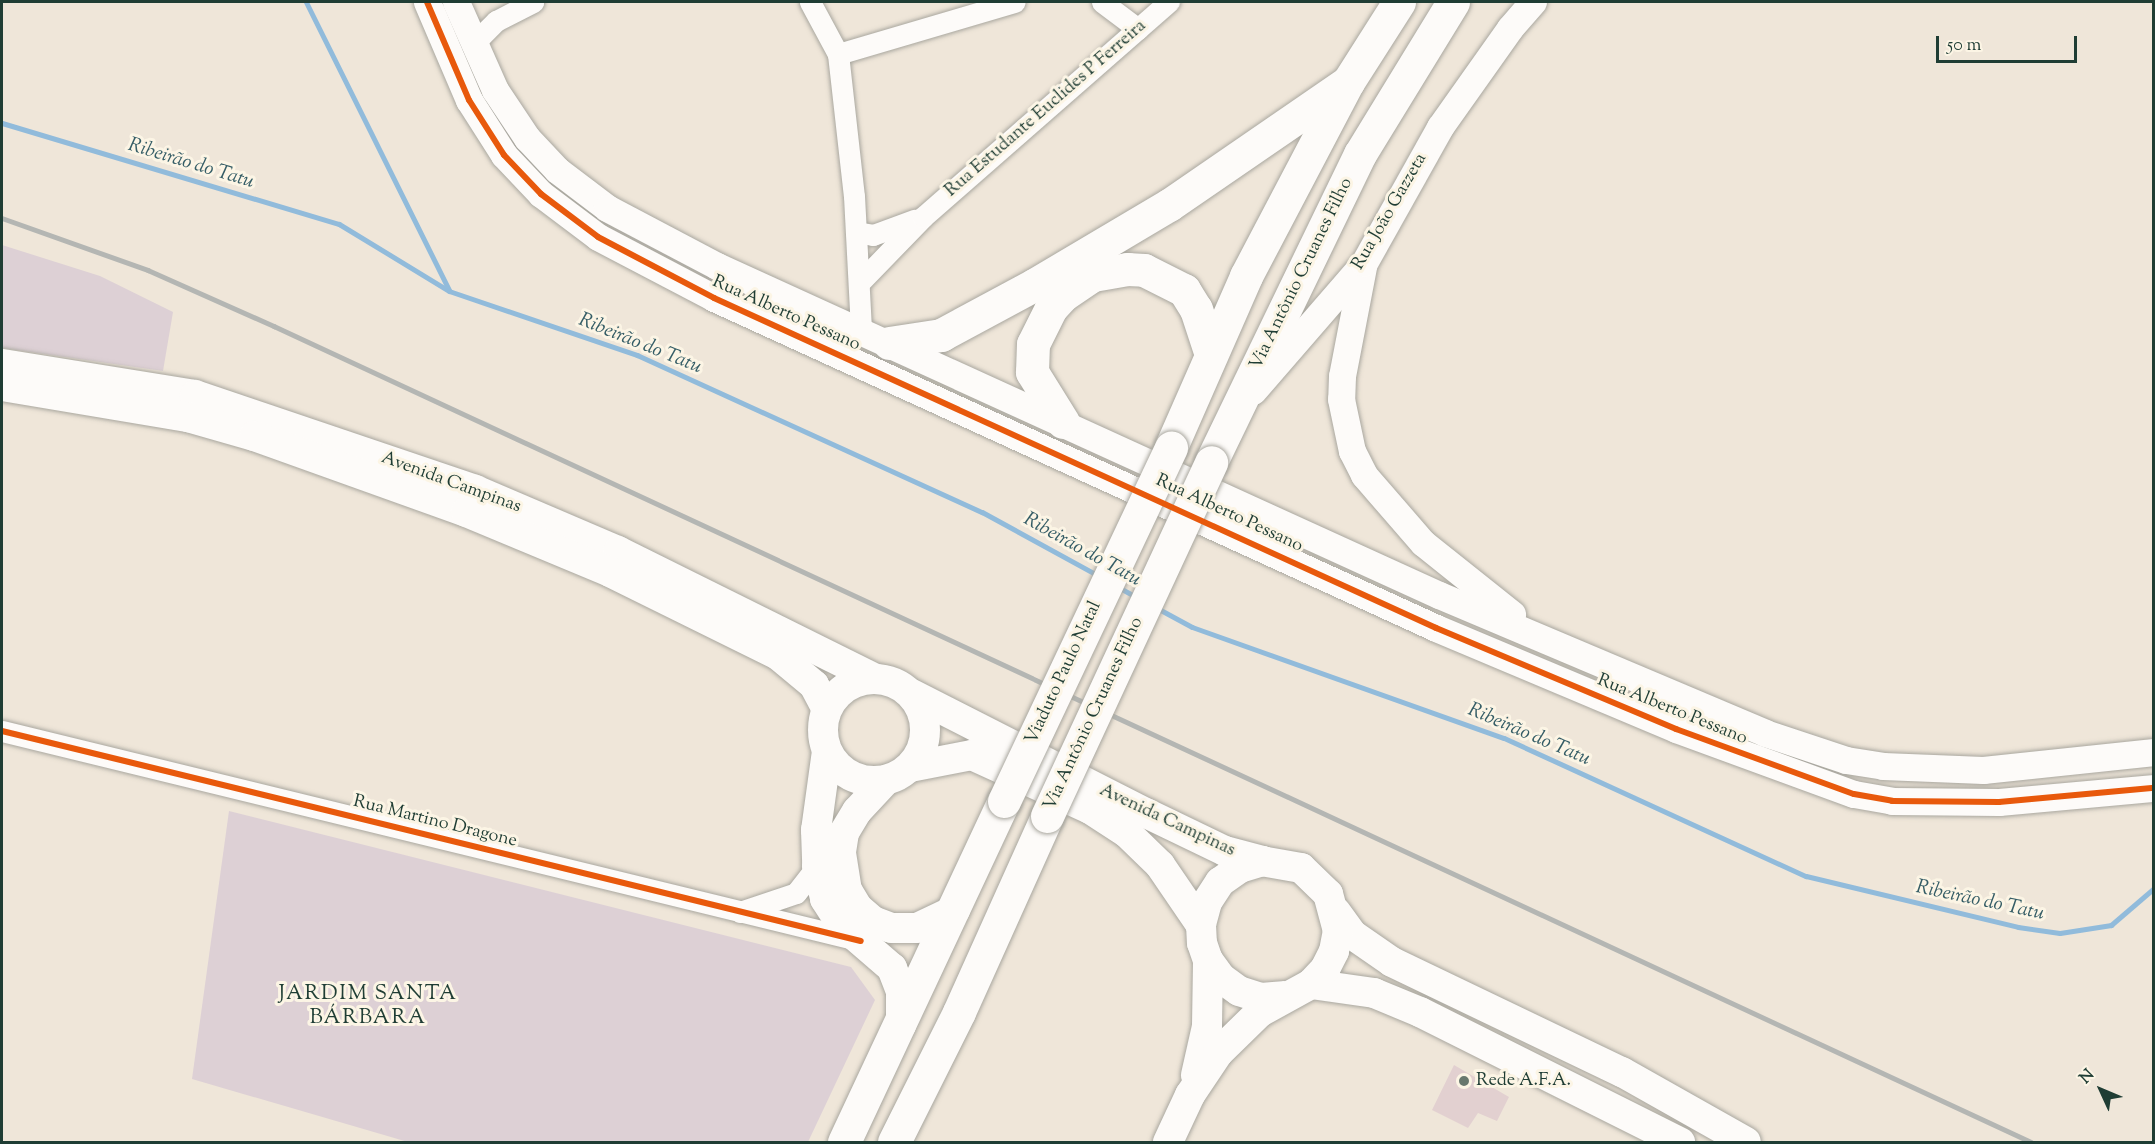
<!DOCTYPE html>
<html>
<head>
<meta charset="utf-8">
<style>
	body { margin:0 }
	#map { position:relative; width:2155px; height:1144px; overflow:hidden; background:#efe6d9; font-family:"Sorts Mill Goudy",serif }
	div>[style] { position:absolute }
	.industrial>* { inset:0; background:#ddd0d5 }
	.stream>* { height:5px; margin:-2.5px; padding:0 2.5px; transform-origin:2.5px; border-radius:2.5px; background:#91bbdb }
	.building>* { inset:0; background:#e2d0d0 }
	.roads { filter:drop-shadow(0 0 2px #a9a79f) drop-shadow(0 0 2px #a9a79f) }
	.minor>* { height:21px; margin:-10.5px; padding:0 10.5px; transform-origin:10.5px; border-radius:10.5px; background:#fdfbf9 }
	.tertiary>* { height:27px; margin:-13.5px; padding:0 13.5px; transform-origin:13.5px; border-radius:13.5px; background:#fdfbf9 }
	.secondary>* { height:30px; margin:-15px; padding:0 15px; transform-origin:15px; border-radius:15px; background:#fdfbf9 }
	.secondary>.ring { margin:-15px; padding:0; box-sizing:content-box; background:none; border:30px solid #fdfbf9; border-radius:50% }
	.primary>* { height:33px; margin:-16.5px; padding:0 16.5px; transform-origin:16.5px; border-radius:16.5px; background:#fdfbf9 }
	.rail>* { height:4.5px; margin:-2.25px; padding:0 2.25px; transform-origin:2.25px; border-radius:2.25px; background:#b4b6b3 }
	.bridges { filter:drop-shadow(0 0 2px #a9a79f) drop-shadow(0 0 2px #a9a79f) }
	.primary-bridge>* { height:33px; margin:-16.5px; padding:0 16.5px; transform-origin:16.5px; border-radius:16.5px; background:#fdfbf9 }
	.cycleway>* { height:6px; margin:-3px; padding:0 3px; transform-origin:3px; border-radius:3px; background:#e8590c }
	.dots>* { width:16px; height:16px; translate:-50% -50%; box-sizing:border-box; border:3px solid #fcf5e5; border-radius:50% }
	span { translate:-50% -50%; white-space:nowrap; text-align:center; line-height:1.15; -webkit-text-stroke:6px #fcf5e5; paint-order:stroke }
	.street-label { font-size:18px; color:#1f3d34 }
	.poi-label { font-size:18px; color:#1f3d34 }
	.left { translate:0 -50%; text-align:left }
	.water-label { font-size:20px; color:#355d66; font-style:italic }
	.quarter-label { font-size:21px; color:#1f3d34; letter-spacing:1.5px }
	.frame { position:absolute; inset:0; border:3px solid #1f3d34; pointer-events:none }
	.north { position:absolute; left:2071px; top:1060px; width:60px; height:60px; -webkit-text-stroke:4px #fcf5e5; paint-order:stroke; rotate:314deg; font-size:16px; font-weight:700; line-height:24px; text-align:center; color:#1f3d34 }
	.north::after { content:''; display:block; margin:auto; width:21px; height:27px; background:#1f3d34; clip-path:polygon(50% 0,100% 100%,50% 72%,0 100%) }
	.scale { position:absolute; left:1936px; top:36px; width:141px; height:27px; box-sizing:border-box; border:3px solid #1f3d34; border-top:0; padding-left:8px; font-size:18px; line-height:21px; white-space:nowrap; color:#1f3d34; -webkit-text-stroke:4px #fcf5e5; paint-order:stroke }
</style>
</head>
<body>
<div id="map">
	<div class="industrial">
		<i style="clip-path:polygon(2px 245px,100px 276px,173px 312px,163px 371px,2px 348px)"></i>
		<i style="clip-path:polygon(229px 811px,851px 967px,875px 1000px,808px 1142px,408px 1142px,192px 1079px)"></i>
	</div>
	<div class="stream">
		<i style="left:306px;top:2px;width:322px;rotate:63.6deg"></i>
		<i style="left:2px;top:123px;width:352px;rotate:16.7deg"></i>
		<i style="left:339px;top:224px;width:129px;rotate:31.3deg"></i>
		<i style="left:449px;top:291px;width:199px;rotate:18.8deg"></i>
		<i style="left:637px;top:355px;width:379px;rotate:24.5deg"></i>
		<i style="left:982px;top:512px;width:133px;rotate:28.7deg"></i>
		<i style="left:1118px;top:587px;width:21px;rotate:29deg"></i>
		<i style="left:1155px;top:607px;width:42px;rotate:28.4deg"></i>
		<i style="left:1192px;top:627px;width:331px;rotate:19.6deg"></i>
		<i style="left:1504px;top:738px;width:332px;rotate:24.6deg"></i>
		<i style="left:1806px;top:876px;width:218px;rotate:13.5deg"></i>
		<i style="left:2018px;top:927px;width:42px;rotate:8.1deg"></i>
		<i style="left:2060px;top:933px;width:52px;rotate:-8.9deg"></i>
		<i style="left:2111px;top:925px;width:57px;rotate:-40.7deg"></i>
	</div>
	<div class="building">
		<i style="clip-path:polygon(1454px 1065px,1509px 1097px,1497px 1121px,1478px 1113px,1468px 1128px,1432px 1110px)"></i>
	</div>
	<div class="roads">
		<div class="minor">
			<i style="left:810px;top:2px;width:59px;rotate:61.7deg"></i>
			<i style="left:838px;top:54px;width:143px;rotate:83.6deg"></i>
			<i style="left:854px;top:196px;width:135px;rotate:87deg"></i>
			<i style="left:1102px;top:2px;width:45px;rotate:36.9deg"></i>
			<i style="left:473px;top:44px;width:33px;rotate:-45deg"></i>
			<i style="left:496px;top:21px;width:42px;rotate:-27.2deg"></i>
			<i style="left:838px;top:54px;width:184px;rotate:-16.4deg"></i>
			<i style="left:856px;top:232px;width:17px;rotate:10deg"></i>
			<i style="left:873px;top:235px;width:44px;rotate:-20.1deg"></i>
			<i style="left:860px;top:282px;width:91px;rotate:-45.9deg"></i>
			<i style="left:923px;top:217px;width:327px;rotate:-41.2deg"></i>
			<i style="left:2px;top:731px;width:881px;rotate:13.72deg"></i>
			<i style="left:740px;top:912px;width:59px;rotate:-18.7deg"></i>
			<i style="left:796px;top:893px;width:34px;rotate:-52deg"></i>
		</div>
		<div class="tertiary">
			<i style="left:427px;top:2px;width:107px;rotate:66.8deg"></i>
			<i style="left:469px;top:100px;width:65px;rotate:57.5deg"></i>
			<i style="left:504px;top:155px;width:54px;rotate:46.5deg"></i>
			<i style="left:541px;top:194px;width:71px;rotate:37deg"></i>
			<i style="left:598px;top:237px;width:131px;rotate:27.7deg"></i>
			<i style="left:714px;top:298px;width:794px;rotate:24.56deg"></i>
			<i style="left:1436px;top:628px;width:260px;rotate:22.8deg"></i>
			<i style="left:1676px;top:729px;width:189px;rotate:20.1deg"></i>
			<i style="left:1854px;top:794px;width:39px;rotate:10deg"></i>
			<i style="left:1892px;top:801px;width:107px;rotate:0.5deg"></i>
			<i style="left:1999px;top:802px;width:156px;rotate:-5.2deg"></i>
			<i style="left:456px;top:2px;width:96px;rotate:66.1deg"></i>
			<i style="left:495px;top:90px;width:58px;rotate:56.3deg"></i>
			<i style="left:527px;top:138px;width:44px;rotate:46.8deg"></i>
			<i style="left:557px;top:170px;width:63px;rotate:37.2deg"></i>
			<i style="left:607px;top:208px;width:124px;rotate:27.8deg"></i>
			<i style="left:717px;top:266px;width:793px;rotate:24.5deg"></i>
			<i style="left:1439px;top:595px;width:354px;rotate:22.9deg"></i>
			<i style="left:1765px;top:733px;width:85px;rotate:18.4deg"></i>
			<i style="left:1846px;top:760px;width:37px;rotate:9deg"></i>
			<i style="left:1883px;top:766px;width:100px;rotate:2.3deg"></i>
			<i style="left:1983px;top:770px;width:172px;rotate:-6deg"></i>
			<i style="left:1363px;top:267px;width:111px;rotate:100.9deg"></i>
			<i style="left:1342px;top:376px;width:23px;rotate:92deg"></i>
			<i style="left:1341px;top:399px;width:53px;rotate:78.1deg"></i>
			<i style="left:1352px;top:451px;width:27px;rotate:63deg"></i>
			<i style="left:1364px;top:475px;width:90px;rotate:49.1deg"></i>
			<i style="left:1423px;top:543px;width:114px;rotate:38.6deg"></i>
			<i style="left:1253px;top:391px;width:169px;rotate:-49.1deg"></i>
			<i style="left:1364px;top:263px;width:156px;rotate:-60.8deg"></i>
			<i style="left:1440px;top:127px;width:121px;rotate:-54.7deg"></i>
			<i style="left:1510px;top:28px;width:35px;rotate:-49deg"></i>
		</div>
		<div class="secondary">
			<i style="left:2px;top:364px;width:195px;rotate:9.1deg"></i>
			<i style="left:195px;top:395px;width:296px;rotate:18.7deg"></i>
			<i style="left:475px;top:490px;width:155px;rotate:23.1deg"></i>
			<i style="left:618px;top:551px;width:286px;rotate:26.4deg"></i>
			<i style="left:2px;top:386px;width:189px;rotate:9.5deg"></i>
			<i style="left:188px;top:417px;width:69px;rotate:16.1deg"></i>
			<i style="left:254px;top:436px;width:225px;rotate:19.7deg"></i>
			<i style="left:466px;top:512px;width:156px;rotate:22.6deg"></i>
			<i style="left:610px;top:572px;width:187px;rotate:26.3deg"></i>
			<i style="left:778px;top:655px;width:47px;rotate:39.8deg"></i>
			<i style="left:814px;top:685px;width:27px;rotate:62deg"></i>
			<i class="ring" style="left:823px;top:679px;width:72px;height:72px"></i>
			<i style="left:912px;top:694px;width:263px;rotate:27deg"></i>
			<i style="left:1146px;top:813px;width:88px;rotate:25.7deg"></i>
			<i style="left:1225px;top:851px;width:39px;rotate:15deg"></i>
			<i style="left:827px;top:751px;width:80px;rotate:97.9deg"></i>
			<i style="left:816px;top:830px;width:36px;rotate:88deg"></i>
			<i style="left:817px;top:866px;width:34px;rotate:76deg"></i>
			<i style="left:825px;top:899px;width:31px;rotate:57deg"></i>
			<i style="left:842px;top:925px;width:66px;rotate:40.7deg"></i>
			<i style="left:892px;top:968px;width:25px;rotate:69deg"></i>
			<i style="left:901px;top:991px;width:34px;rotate:90deg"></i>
			<i style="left:910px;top:767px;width:63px;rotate:-11deg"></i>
			<i style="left:972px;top:755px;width:130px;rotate:24.6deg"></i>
			<i style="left:1090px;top:809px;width:44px;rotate:33deg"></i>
			<i style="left:1127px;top:833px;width:46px;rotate:44.1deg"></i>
			<i style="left:1160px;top:865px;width:73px;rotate:55.7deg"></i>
			<i style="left:886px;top:780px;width:42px;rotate:133.1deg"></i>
			<i style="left:857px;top:811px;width:26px;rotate:121deg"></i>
			<i style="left:844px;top:833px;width:20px;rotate:99deg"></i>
			<i style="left:841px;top:853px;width:37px;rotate:81deg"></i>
			<i style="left:847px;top:890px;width:21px;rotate:59deg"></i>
			<i style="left:858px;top:908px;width:20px;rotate:41deg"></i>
			<i style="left:873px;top:921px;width:19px;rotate:21deg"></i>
			<i style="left:891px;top:928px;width:26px"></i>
			<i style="left:917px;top:928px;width:42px;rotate:-25.3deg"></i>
			<i style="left:1336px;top:912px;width:29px;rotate:54deg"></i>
			<i style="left:1353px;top:935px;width:47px;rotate:34.7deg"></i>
			<i style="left:1392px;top:962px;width:255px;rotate:25.6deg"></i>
			<i style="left:1622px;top:1072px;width:142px;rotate:29.4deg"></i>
			<i style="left:1311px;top:984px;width:64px;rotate:8.1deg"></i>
			<i style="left:1374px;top:993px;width:50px;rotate:22.4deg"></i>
			<i style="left:1420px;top:1012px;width:291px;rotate:26.6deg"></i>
			<i style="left:1196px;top:1075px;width:50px;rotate:-77.3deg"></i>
			<i style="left:1207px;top:1026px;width:66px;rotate:-89.1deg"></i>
			<i style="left:1168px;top:1142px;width:52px;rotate:-64.9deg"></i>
			<i style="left:1190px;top:1095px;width:50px;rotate:-56.3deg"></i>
			<i style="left:1218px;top:1053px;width:59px;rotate:-44.3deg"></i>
			<i style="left:1260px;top:1012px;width:58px;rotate:-28.8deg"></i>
			<i style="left:1311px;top:984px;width:21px;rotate:-47deg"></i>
			<i style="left:1325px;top:969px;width:20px;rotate:-63deg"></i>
			<i style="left:1334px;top:951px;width:20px;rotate:-79deg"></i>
			<i style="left:1338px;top:931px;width:38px;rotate:-105deg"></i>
			<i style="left:1328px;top:894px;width:37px;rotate:-136deg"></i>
			<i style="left:1301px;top:868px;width:39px;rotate:-170deg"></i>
			<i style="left:1263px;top:861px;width:24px;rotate:163deg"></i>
			<i style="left:1240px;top:868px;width:24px;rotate:145deg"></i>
			<i style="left:1220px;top:882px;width:24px;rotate:123deg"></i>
			<i style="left:1207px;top:902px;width:24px;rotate:105deg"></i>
			<i style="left:1201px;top:925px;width:18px;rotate:87deg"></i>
			<i style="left:1202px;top:943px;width:18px;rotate:71deg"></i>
			<i style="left:1208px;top:960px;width:22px;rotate:54deg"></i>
			<i style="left:1221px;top:978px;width:22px;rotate:36deg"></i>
			<i style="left:1239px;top:991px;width:23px;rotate:18deg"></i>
			<i style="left:1261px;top:998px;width:22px;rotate:-5deg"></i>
		</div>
		<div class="primary">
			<i style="left:889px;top:343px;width:53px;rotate:-8.7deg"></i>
			<i style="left:941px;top:335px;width:106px;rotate:-28.3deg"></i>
			<i style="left:1034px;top:285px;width:157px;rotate:-30.7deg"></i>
			<i style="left:1169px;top:205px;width:217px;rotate:-34.5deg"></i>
			<i style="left:1063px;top:422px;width:59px;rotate:-121.8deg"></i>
			<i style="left:1032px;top:372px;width:28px;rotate:-88deg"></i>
			<i style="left:1033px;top:344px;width:40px;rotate:-63.4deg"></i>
			<i style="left:1051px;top:308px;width:18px;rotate:-47deg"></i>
			<i style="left:1063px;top:295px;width:36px;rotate:-34deg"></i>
			<i style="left:1093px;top:275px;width:35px;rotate:-10deg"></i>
			<i style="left:1127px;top:269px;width:17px;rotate:3deg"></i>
			<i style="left:1144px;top:270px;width:45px;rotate:26.6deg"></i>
			<i style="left:1184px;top:290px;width:22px;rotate:58deg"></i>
			<i style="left:1196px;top:309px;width:48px;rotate:71.9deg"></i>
			<i style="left:1171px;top:447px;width:187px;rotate:-66.3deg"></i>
			<i style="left:1246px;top:276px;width:219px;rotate:-62.3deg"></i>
			<i style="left:1348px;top:82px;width:95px;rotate:-57.5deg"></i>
			<i style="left:1211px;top:462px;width:342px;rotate:-64.2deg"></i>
			<i style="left:1360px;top:154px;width:178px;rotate:-58.5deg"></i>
			<i style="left:844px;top:1142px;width:377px;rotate:-64.9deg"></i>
			<i style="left:894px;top:1142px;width:145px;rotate:-63.4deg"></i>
			<i style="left:959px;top:1012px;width:215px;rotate:-65.8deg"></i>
		</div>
	</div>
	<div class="rail">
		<i style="left:2px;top:218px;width:155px;rotate:19.6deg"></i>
		<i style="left:148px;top:270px;width:138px;rotate:24deg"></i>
		<i style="left:274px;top:326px;width:1937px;rotate:24.91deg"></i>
	</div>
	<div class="bridges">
		<div class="primary-bridge">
			<i style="left:1004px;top:801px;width:391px;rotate:-64.7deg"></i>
			<i style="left:1047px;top:816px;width:390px;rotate:-65.1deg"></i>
		</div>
	</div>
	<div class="cycleway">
		<i style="left:427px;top:2px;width:107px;rotate:66.8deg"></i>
		<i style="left:469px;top:100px;width:65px;rotate:57.5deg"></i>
		<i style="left:504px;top:155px;width:54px;rotate:46.5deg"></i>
		<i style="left:541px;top:194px;width:71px;rotate:37deg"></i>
		<i style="left:598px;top:237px;width:131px;rotate:27.7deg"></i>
		<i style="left:714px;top:298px;width:794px;rotate:24.56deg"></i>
		<i style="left:1436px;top:628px;width:260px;rotate:22.8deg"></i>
		<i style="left:1676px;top:729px;width:189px;rotate:20.1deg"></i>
		<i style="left:1854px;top:794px;width:39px;rotate:10deg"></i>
		<i style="left:1892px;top:801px;width:107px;rotate:0.5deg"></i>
		<i style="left:1999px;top:802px;width:156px;rotate:-5.2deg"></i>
		<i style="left:2px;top:731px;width:884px;rotate:13.74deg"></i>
	</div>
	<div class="dots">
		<i style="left:1464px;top:1081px;background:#68786e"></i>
	</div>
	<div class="street-label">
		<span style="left:1046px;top:109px;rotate:-41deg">Rua Estudante Euclides P Ferreira</span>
		<span style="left:1390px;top:212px;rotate:-60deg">Rua João Gazzeta</span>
		<span style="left:1302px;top:274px;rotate:-64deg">Via Antônio Cruanes Filho</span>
		<span style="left:786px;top:314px;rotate:24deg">Rua Alberto Pessano</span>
		<span style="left:451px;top:483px;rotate:20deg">Avenida Campinas</span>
		<span style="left:1229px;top:514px;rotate:25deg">Rua Alberto Pessano</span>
		<span style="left:1064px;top:673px;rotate:-65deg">Viaduto Paulo Natal</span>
		<span style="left:1672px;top:710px;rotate:22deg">Rua Alberto Pessano</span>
		<span style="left:1094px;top:714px;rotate:-65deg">Via Antônio Cruanes Filho</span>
		<span style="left:1167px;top:821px;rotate:25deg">Avenida Campinas</span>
		<span style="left:435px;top:822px;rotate:14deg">Rua Martino Dragone</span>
	</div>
	<div class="poi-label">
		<span class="left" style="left:1476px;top:1081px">Rede A.F.A.</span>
	</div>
	<div class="water-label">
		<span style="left:191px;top:164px;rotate:17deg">Ribeirão do Tatu</span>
		<span style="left:640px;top:344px;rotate:22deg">Ribeirão do Tatu</span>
		<span style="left:1082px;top:550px;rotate:29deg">Ribeirão do Tatu</span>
		<span style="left:1529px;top:735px;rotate:23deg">Ribeirão do Tatu</span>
		<span style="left:1980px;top:901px;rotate:12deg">Ribeirão do Tatu</span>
	</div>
	<div class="quarter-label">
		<span style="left:368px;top:1006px">JARDIM SANTA<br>BÁRBARA</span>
	</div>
	<div class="frame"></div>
	<div class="north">N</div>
	<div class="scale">50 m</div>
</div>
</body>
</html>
